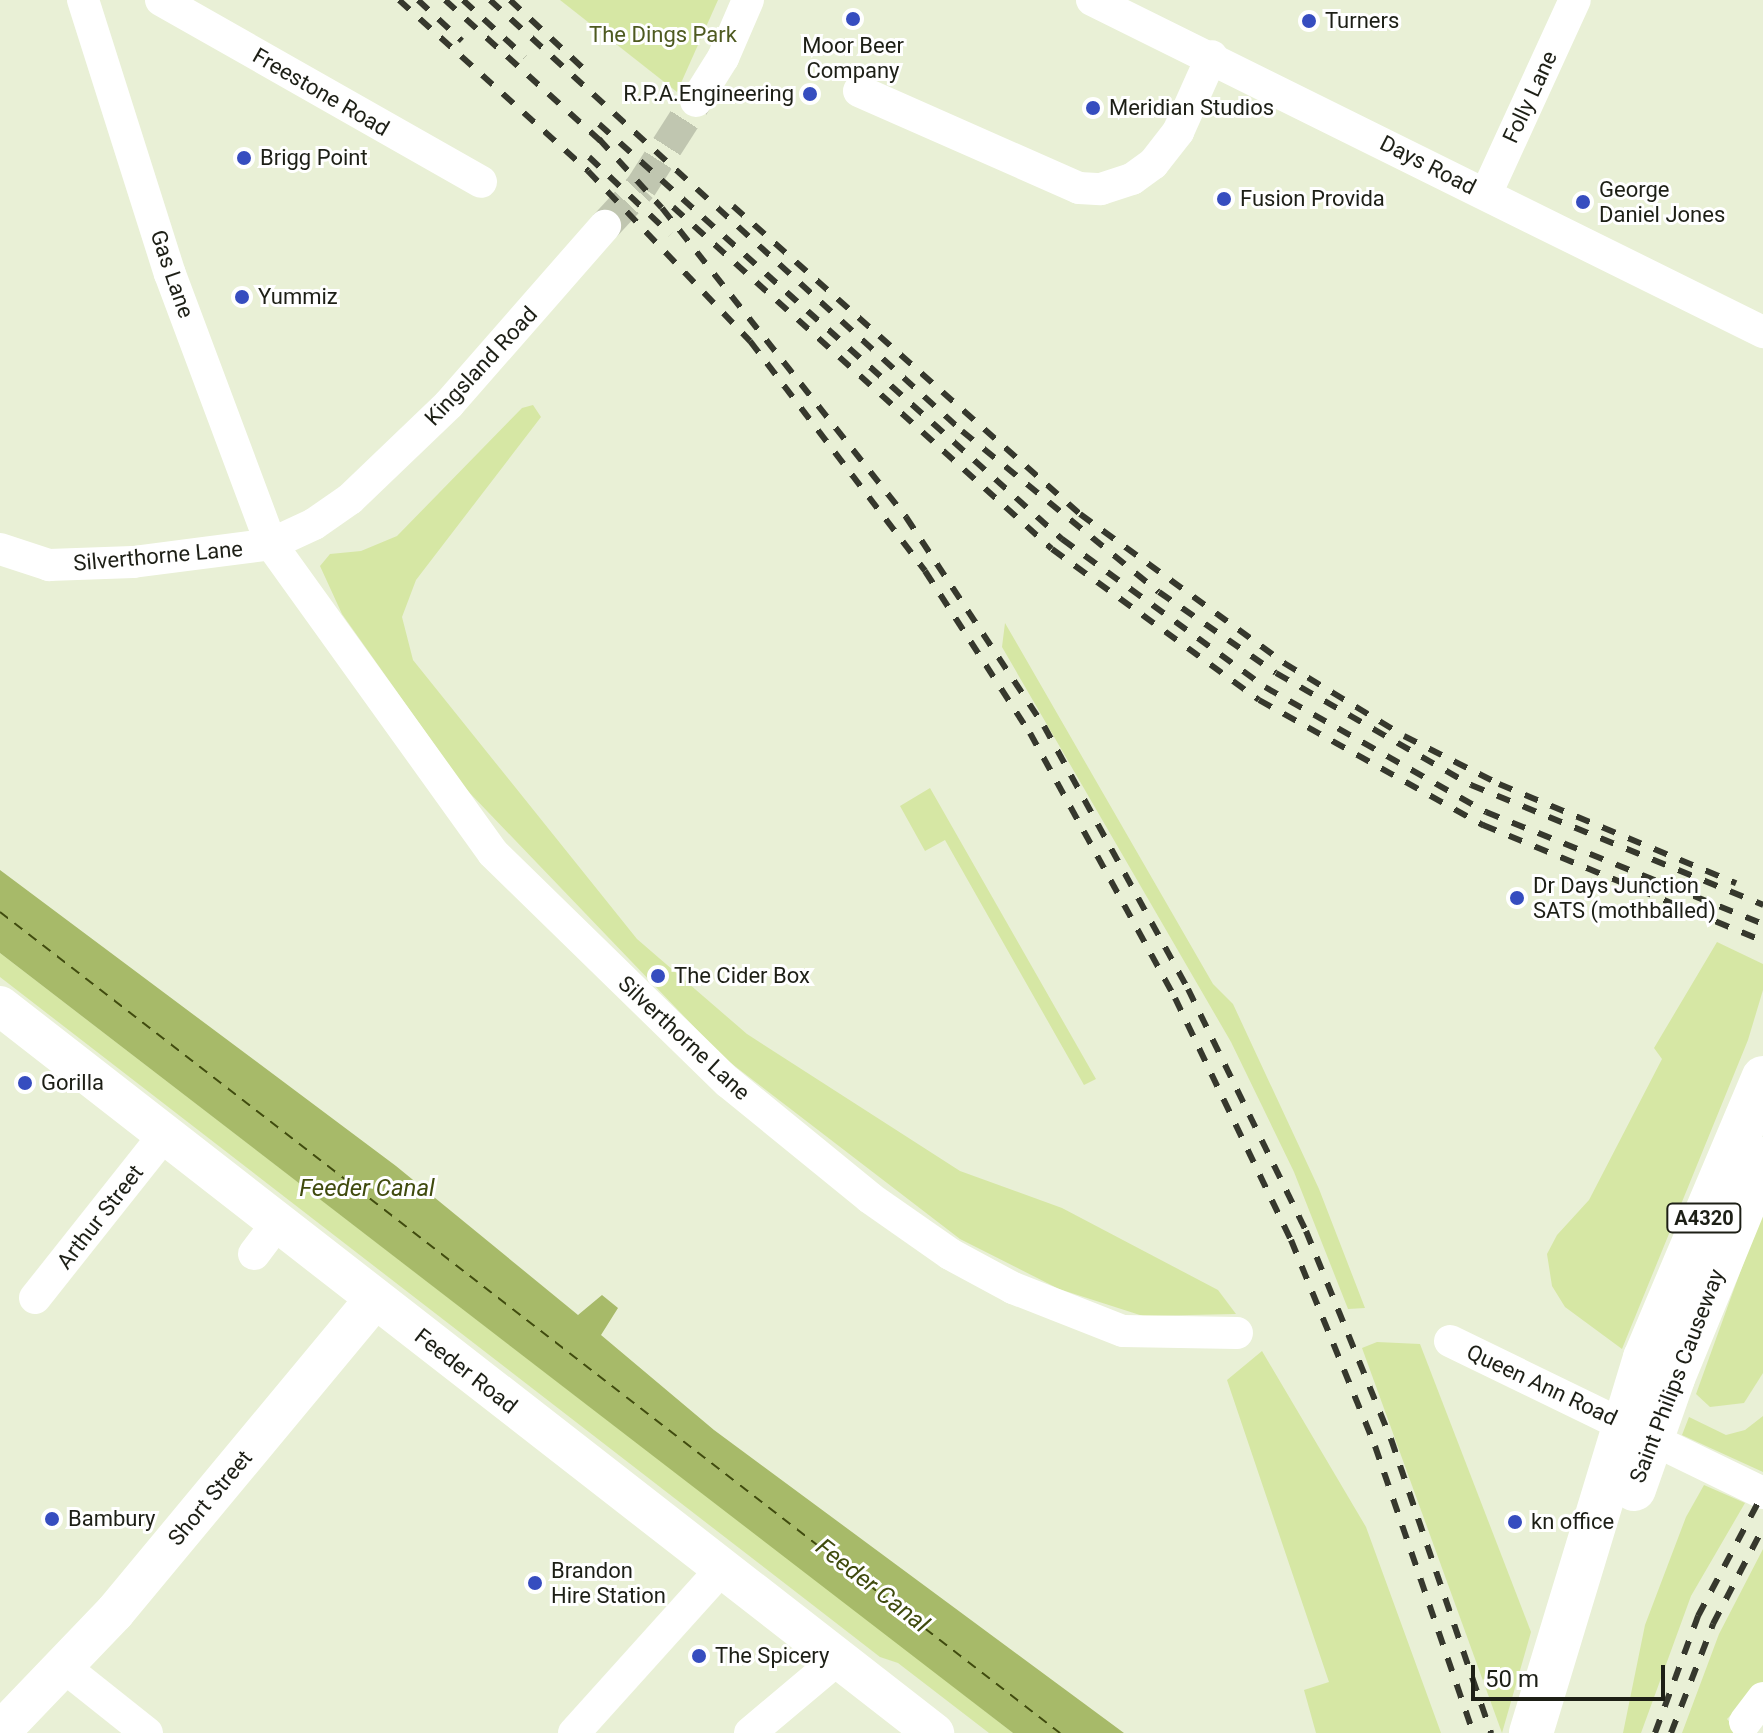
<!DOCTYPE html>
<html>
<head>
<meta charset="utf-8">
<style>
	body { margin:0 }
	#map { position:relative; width:1763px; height:1733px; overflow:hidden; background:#e9f0d6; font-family:Roboto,sans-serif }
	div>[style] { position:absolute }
	.green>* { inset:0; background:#d6e7a4 }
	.water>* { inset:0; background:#a7ba69 }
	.ferry>* { height:2px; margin-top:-1px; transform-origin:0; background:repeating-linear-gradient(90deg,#404b0e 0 10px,transparent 0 18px) }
	.minor-tunnel>* { height:32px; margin-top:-16px; transform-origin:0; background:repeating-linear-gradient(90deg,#c0c6b0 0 32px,transparent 0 48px) }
	.minor>* { height:32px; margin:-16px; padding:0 16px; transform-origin:16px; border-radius:16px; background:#fff }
	.tertiary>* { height:40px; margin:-20px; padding:0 20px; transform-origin:20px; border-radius:20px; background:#fff }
	.primary>* { height:44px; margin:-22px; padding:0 22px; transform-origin:22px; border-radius:22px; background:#fff }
	.rail>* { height:6px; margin-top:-3px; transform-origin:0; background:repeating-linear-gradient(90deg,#36382d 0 14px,transparent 0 28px) }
	.dots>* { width:22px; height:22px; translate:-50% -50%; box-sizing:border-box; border:4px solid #fff; border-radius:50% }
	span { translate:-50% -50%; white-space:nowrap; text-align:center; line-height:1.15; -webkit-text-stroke:6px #fff; paint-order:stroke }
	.shield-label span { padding:2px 6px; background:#fff; border:2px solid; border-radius:6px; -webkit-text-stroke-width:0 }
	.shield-label { font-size:20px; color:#1d1f16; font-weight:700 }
	.poi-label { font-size:22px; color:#1d1f16 }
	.left { translate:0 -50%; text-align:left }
	.right { translate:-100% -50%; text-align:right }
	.park-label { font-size:22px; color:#4e5a20 }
	.street-label { font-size:22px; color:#1d1f16 }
	.water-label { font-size:24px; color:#404b0e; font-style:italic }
	.scale { position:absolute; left:1471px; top:1665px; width:194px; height:36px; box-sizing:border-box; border:4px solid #1d1f16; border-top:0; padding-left:10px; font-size:24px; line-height:28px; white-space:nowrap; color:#1d1f16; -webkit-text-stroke:6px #fff; paint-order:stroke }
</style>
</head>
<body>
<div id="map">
	<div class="green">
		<i style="clip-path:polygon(560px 0,718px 0,677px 92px)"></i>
		<i style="clip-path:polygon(533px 405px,541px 417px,416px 580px,402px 617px,413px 660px,637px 939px,747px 1034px,960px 1171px,1062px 1208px,1218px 1290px,1236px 1314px,1143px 1316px,1059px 1289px,960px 1239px,723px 1057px,465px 788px,342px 614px,320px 566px,330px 554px,361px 551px,397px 536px,522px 408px)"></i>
		<i style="clip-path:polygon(1005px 623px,1213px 984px,1233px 1004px,1319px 1189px,1365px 1308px,1348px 1309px,1294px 1172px,1231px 1042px,1002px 647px)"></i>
		<i style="clip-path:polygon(930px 788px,1096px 1079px,1084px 1085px,945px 840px,925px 851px,900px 806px)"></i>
		<i style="clip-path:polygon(1717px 942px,1763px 964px,1763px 990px,1748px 1040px,1622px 1349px,1565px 1307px,1552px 1286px,1547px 1254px,1557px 1235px,1589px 1200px,1662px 1059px,1654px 1048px)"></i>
		<i style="clip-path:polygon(0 953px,922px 1662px,1013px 1733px,989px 1733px,898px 1663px,880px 1657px,0 977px)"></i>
		<i style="clip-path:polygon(1763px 1209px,1763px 1373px,1744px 1403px,1710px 1407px,1696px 1394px)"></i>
		<i style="clip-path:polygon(1377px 1342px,1420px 1344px,1531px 1632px,1502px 1733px,1362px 1348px)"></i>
		<i style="clip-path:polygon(1262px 1351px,1366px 1527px,1441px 1733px,1316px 1733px,1304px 1690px,1329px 1682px,1227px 1380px)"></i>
		<i style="clip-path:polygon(1763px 1416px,1763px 1472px,1682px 1435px,1689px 1417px,1726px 1435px,1745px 1430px)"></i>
		<i style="clip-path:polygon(1704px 1485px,1745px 1503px,1691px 1596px,1641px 1733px,1623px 1733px,1645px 1625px,1686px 1517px)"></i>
		<i style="clip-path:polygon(1763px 1549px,1763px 1683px,1727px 1719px,1739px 1733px,1682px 1733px,1719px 1634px)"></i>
	</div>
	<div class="water">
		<i style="clip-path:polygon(0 870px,396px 1166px,578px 1315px,602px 1295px,618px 1308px,601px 1335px,714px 1430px,1124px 1733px,1013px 1733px,0 953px)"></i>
	</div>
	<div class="ferry">
		<i style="left:0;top:912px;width:1341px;rotate:37.76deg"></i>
	</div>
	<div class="minor-tunnel">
		<i style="left:605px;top:226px;width:53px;rotate:-47.3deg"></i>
		<i style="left:641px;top:187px;width:102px;rotate:-57.4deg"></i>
	</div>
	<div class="minor">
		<i style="left:83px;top:0;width:287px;rotate:72.4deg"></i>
		<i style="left:170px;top:274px;width:288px;rotate:69.5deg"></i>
		<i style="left:271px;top:544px;width:380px;rotate:54.3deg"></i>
		<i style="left:493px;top:853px;width:328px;rotate:44.3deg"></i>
		<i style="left:728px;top:1082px;width:183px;rotate:39.2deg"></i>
		<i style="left:870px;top:1198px;width:98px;rotate:35deg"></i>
		<i style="left:950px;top:1254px;width:72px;rotate:28.4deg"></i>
		<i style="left:1013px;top:1288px;width:118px;rotate:21.4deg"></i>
		<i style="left:1123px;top:1331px;width:114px;rotate:1deg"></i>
		<i style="left:161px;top:0;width:368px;rotate:29.6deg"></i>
		<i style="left:1092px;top:0;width:749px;rotate:26.33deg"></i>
		<i style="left:859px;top:91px;width:240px;rotate:23.8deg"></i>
		<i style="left:1079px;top:188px;width:22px;rotate:3deg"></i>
		<i style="left:1101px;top:189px;width:33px;rotate:-18deg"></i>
		<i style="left:1132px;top:179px;width:26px;rotate:-36deg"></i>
		<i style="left:1153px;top:164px;width:41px;rotate:-52deg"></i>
		<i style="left:1178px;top:132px;width:83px;rotate:-65.9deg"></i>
		<i style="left:696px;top:101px;width:51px;rotate:-57.9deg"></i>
		<i style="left:723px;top:58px;width:63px;rotate:-66.7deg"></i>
		<i style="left:1486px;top:194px;width:213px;rotate:-65.4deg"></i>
		<i style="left:0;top:549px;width:52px;rotate:18.1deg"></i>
		<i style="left:49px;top:565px;width:84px;rotate:-2deg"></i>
		<i style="left:133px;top:562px;width:139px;rotate:-7.4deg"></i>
		<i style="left:271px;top:544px;width:47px;rotate:-24.9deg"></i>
		<i style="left:314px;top:524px;width:44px;rotate:-34.8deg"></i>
		<i style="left:350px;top:499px;width:137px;rotate:-43.8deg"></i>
		<i style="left:449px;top:404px;width:237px;rotate:-48.8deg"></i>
		<i style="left:254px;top:1254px;width:39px;rotate:-53deg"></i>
		<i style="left:35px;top:1298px;width:208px;rotate:-51.6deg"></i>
		<i style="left:1450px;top:1341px;width:348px;rotate:25.9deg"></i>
		<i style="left:64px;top:1667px;width:106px;rotate:38.5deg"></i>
		<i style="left:1745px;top:1722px;width:30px;rotate:-53deg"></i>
		<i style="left:574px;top:1733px;width:219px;rotate:-48deg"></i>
		<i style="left:750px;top:1733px;width:115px;rotate:-40.1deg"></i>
	</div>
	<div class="tertiary">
		<i style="left:0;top:1006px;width:1184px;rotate:37.9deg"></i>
		<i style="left:0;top:1732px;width:166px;rotate:-46.2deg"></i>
		<i style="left:115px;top:1612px;width:407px;rotate:-50.3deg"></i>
	</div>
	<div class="primary">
		<i style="left:1634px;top:1489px;width:118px;rotate:-70.6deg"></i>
		<i style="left:1673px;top:1378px;width:237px;rotate:-67.7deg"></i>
		<i style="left:1531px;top:1733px;width:392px;rotate:-73.1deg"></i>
		<i style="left:1645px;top:1358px;width:304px;rotate:-67.1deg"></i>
	</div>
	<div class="rail">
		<i style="left:399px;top:0;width:255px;rotate:42.1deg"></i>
		<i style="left:588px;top:171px;width:235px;rotate:46.4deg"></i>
		<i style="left:750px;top:341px;width:289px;rotate:52.7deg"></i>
		<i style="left:925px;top:571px;width:193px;rotate:57.1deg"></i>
		<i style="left:1030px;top:733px;width:302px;rotate:61.3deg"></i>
		<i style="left:1175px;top:998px;width:268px;rotate:64.4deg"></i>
		<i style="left:1291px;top:1240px;width:222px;rotate:67.8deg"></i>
		<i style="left:1375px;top:1446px;width:303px;rotate:71.1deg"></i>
		<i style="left:418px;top:0;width:60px;rotate:43deg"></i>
		<i style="left:445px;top:0;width:216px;rotate:42.2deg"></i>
		<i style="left:463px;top:0;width:84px;rotate:42.6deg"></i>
		<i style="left:490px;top:0;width:639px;rotate:42.4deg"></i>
		<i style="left:962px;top:431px;width:254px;rotate:39.3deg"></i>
		<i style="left:1159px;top:592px;width:142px;rotate:34.7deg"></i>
		<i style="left:1276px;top:673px;width:225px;rotate:29.9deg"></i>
		<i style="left:1471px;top:785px;width:316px;rotate:22.3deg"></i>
		<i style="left:510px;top:0;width:100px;rotate:43deg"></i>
		<i style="left:599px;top:124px;width:622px;rotate:41.87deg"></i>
		<i style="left:1062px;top:539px;width:251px;rotate:36.1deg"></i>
		<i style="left:1265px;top:687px;width:254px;rotate:29.5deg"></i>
		<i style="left:1486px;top:812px;width:299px;rotate:22deg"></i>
		<i style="left:599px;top:139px;width:93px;rotate:47.6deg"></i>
		<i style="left:662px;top:208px;width:394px;rotate:51.7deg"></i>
		<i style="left:906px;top:517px;width:250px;rotate:56.6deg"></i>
		<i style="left:1044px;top:726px;width:300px;rotate:61.3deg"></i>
		<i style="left:1188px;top:989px;width:269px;rotate:64deg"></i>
		<i style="left:1306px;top:1231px;width:225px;rotate:67.8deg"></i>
		<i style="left:1391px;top:1439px;width:311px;rotate:71.2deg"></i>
		<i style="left:589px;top:157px;width:112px;rotate:43.5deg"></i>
		<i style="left:733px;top:206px;width:464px;rotate:41.6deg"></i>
		<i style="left:1080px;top:514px;width:253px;rotate:36.1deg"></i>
		<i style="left:1284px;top:663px;width:140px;rotate:31.3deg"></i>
		<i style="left:1404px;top:736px;width:106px;rotate:26.8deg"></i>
		<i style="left:1499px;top:784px;width:257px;rotate:22.7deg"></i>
		<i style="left:673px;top:207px;width:510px;rotate:42.06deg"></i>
		<i style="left:1052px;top:549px;width:256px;rotate:36.1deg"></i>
		<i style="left:1259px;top:700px;width:257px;rotate:29.2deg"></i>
		<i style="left:1483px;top:825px;width:303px;rotate:22.5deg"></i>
		<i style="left:1655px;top:1733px;width:125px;rotate:-69.8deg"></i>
		<i style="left:1698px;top:1616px;width:139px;rotate:-62.1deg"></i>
		<i style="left:1671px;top:1733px;width:117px;rotate:-68.9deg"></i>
		<i style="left:1713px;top:1624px;width:108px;rotate:-62.5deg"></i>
	</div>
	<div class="dots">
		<i style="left:853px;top:19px;background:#364dbf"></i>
		<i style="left:1309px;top:21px;background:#364dbf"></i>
		<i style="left:810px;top:94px;background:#364dbf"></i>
		<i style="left:1093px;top:108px;background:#364dbf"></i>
		<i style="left:244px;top:158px;background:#364dbf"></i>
		<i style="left:1224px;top:199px;background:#364dbf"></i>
		<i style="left:1583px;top:202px;background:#364dbf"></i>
		<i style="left:242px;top:297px;background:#364dbf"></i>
		<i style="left:1517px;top:898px;background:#364dbf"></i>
		<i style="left:658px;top:976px;background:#364dbf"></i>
		<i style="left:25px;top:1083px;background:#364dbf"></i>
		<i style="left:52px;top:1519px;background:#364dbf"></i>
		<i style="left:1515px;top:1522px;background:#364dbf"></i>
		<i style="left:535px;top:1583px;background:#364dbf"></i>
		<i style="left:699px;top:1656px;background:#364dbf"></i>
	</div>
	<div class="shield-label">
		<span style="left:1704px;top:1218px">A4320</span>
	</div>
	<div class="poi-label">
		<span class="left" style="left:1325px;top:21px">Turners</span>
		<span style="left:853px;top:58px">Moor Beer<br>Company</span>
		<span class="right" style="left:794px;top:94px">R.P.A.Engineering</span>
		<span class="left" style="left:1109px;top:108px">Meridian Studios</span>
		<span class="left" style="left:260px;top:158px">Brigg Point</span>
		<span class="left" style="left:1599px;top:202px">George<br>Daniel Jones</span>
		<span class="left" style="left:1240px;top:199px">Fusion Provida</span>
		<span class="left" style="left:258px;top:297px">Yummiz</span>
		<span class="left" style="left:1533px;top:898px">Dr Days Junction<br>SATS (mothballed)</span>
		<span class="left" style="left:674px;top:976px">The Cider Box</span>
		<span class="left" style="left:41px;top:1083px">Gorilla</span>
		<span class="left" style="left:68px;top:1519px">Bambury</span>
		<span class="left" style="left:1531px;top:1522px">kn office</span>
		<span class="left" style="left:551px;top:1583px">Brandon<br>Hire Station</span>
		<span class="left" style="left:715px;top:1656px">The Spicery</span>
	</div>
	<div class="park-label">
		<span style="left:663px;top:35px">The Dings Park</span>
	</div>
	<div class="street-label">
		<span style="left:321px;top:92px;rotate:30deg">Freestone Road</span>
		<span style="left:1530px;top:97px;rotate:-65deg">Folly Lane</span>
		<span style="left:1428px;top:165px;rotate:27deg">Days Road</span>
		<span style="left:172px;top:274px;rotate:71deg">Gas Lane</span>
		<span style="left:481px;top:366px;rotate:-47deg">Kingsland Road</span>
		<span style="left:158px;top:556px;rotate:-5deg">Silverthorne Lane</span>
		<span style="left:684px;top:1038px;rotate:43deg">Silverthorne Lane</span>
		<span style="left:100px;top:1217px;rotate:-52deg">Arthur Street</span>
		<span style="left:466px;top:1371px;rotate:38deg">Feeder Road</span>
		<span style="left:1677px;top:1376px;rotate:-69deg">Saint Philips Causeway</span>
		<span style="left:1542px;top:1385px;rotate:25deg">Queen Ann Road</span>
		<span style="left:210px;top:1498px;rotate:-50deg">Short Street</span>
	</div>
	<div class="water-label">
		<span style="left:367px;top:1189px">Feeder Canal</span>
		<span style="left:872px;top:1586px;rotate:38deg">Feeder Canal</span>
	</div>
	<div class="scale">50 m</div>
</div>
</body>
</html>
